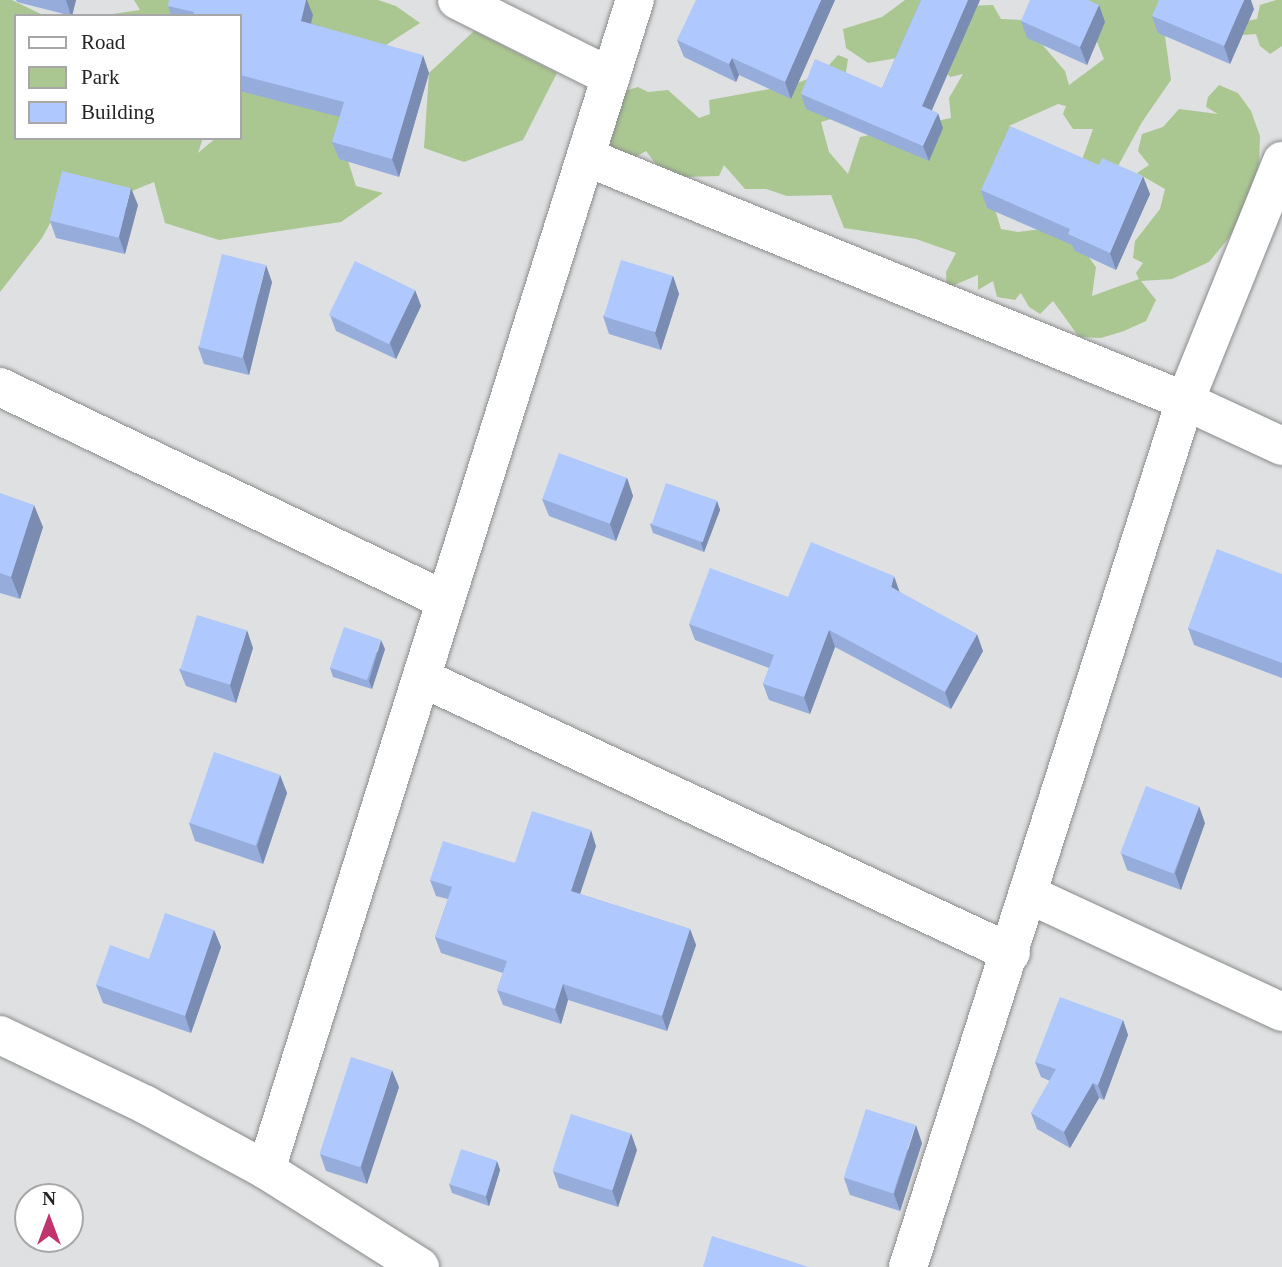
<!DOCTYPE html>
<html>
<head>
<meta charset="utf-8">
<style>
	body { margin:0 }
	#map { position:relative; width:1282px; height:1267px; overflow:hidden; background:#dfe0e1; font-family:Georgia,serif }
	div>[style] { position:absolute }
	.green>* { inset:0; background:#aac792 }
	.roads { filter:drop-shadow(0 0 2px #8a8b8c) drop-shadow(0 0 2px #8a8b8c) }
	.street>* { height:38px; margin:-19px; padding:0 19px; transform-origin:19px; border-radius:19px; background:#fff }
	.wall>* { inset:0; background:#96acda }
	.shaded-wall>* { inset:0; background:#7a8cb1 }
	.building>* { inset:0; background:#afc8fd; transform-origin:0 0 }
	span { translate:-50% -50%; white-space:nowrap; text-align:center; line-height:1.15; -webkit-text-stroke:6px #fff; paint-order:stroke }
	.legend { position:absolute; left:14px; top:14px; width:228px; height:126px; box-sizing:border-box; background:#fff; border:2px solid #a7a7a7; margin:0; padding:9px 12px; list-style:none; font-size:21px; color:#232424 }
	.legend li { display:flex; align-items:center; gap:14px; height:35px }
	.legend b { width:35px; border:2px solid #a7a7a7 }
	.north { position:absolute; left:14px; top:1183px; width:70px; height:70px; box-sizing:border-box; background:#fff; border:2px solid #a7a7a7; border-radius:50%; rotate:0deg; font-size:19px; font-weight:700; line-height:28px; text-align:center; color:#232424 }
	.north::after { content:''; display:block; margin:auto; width:24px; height:32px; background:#c0356d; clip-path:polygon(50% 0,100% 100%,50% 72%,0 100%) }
</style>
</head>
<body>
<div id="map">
	<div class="green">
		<i style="clip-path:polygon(0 0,12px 0,45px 16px,16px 16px,16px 138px,203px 138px,198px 153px,216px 138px,240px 138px,240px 16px,99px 16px,140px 10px,134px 0,378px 0,396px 6px,420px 23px,369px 56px,343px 145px,356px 186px,383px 193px,341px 222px,219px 240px,165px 223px,154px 182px,132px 191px,69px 188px,42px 238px,0 292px)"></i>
		<i style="clip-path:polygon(905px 0,926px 0,903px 57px,868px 63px,846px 48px,843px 29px,882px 17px)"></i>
		<i style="clip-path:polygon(evenodd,1080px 0,1190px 0,1165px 36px,1171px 80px,1142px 122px,1077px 241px,1096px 267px,1092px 296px,1139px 279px,1136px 273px,1143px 263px,1133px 258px,1135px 241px,1160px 209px,1165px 189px,1137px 173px,1149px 165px,1138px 151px,1142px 134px,1163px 127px,1179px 109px,1218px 114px,1206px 107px,1208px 97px,1219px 85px,1238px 93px,1251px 111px,1260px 136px,1259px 164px,1243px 213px,1228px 239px,1209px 262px,1172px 279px,1141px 281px,1156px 300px,1146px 321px,1124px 331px,1101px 338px,1079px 337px,1053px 301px,1040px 314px,1029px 307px,1021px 293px,1015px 300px,997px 297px,993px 281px,978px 290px,978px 275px,947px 288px,946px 272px,956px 253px,916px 239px,844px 228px,831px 195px,787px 196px,766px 189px,745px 189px,724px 165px,719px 176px,684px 177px,661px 171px,646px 151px,632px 159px,621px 150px,586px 157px,625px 91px,638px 87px,648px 92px,668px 90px,699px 118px,710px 114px,709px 100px,792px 85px,821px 74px,838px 55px,848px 59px,845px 78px,831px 119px,821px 122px,829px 152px,848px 174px,860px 137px,951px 118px,949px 98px,963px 74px,950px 77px,945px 71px,966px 6px,993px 5px,1001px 19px,1021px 20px,1065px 71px,1069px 85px,1104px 59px,1080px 0,1058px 104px,1066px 106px,1063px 114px,1073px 129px,1093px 129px,1058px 227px,1018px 232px,1001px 229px,993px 203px,1021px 138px,1009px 126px,1058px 104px)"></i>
		<i style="clip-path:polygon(1276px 0,1282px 0,1282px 46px,1270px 54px,1260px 46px,1256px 34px,1243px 35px,1241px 22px,1257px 19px,1260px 5px)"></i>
		<i style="clip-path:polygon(474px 31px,557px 73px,523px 140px,464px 162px,424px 148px,429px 73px)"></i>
	</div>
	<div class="roads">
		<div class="street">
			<i style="left:457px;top:0;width:172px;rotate:26.6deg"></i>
			<i style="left:586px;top:157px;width:647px;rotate:22.16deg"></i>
			<i style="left:1185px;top:401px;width:107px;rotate:24.9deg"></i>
			<i style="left:0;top:387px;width:493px;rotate:25.6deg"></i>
			<i style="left:422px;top:678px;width:650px;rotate:25.03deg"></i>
			<i style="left:1030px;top:895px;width:278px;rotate:24.9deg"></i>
			<i style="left:0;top:1035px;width:162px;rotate:25.6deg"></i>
			<i style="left:146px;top:1105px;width:136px;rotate:28.4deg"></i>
			<i style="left:266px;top:1170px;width:182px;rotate:32.2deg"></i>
			<i style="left:266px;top:1170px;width:1227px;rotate:-72.5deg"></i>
			<i style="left:908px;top:1267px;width:909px;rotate:-72.26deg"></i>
			<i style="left:1185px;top:401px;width:259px;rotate:-68deg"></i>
		</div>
	</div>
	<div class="wall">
		<i style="clip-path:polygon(16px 0,76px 0,72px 16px,17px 2px)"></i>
		<i style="clip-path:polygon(835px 0,791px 99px,739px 75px,736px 82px,684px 57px,677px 40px)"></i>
		<i style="clip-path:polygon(921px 0,980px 0,932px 110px,943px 128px,929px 161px,806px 109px,801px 94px,882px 88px)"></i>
		<i style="clip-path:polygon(1099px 5px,1105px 22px,1087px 65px,1027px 38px,1021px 21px)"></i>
		<i style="clip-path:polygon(168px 6px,313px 15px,311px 23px,429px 73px,399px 177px,339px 159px,332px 142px,340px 117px,240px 91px,240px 16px,171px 16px)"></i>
		<i style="clip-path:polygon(1254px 9px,1230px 64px,1158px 33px,1152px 16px)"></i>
		<i style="clip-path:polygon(1099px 165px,1150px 194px,1116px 270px,1075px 251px,1072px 245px,987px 208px,981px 190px)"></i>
		<i style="clip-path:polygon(138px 205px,125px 254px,56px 238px,50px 221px)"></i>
		<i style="clip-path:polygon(673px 276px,679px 294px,661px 350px,609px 334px,603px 316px)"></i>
		<i style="clip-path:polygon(272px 282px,249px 375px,204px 364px,198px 347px)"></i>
		<i style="clip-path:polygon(415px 290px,421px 306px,396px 359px,336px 331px,330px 315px)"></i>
		<i style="clip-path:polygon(627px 478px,633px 496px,616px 541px,549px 516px,542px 499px)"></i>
		<i style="clip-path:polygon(0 493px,43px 527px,20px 599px,0 593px)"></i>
		<i style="clip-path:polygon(717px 501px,720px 510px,704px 552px,653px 533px,650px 524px)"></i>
		<i style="clip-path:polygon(1282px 574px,1282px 678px,1194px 645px,1188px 628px)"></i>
		<i style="clip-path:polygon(900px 592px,983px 651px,951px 709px,835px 647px,810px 714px,769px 700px,763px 684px,769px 668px,695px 640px,689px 624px,788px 597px)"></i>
		<i style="clip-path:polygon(253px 648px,236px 703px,186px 686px,179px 669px)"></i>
		<i style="clip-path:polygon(385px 649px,372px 689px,333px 677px,330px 668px)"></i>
		<i style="clip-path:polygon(280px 775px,287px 793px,263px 864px,195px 841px,189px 823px)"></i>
		<i style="clip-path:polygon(1205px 823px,1181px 890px,1127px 870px,1121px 853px)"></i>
		<i style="clip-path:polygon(596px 846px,580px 894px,690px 929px,696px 945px,667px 1031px,568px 1000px,561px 1024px,503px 1005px,497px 990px,503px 973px,441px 953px,435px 937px,448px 899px,436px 896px,430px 880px)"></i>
		<i style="clip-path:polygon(214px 930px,221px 947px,191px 1033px,103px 1003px,96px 985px,149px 959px)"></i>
		<i style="clip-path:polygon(1123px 1020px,1128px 1035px,1104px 1100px,1099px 1098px,1070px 1148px,1037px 1129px,1031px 1113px,1050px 1081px,1041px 1077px,1035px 1062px)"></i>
		<i style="clip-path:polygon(399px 1087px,367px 1184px,326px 1171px,320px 1154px)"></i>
		<i style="clip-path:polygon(922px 1143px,900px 1211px,850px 1195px,844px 1178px)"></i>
		<i style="clip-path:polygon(637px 1150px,618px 1207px,559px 1188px,553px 1171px)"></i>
		<i style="clip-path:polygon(497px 1161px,500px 1170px,489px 1206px,452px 1193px,449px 1184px)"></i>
	</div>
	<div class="shaded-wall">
		<i style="clip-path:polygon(66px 0,76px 0,72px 16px,71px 16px)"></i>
		<i style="clip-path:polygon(306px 0,307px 0,313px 15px,307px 38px,301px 21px)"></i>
		<i style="clip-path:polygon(821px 0,835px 0,791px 99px,785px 82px)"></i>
		<i style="clip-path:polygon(968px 0,980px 0,927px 121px,922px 106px)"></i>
		<i style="clip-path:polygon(1244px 0,1251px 0,1254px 9px,1230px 64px,1224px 46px)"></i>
		<i style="clip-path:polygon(1099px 5px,1105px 22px,1087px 65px,1080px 47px)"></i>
		<i style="clip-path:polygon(423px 55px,429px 73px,399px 177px,392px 159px)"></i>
		<i style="clip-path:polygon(732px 58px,739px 75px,736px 82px,729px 64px)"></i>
		<i style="clip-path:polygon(938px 113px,943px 128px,929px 161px,923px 146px)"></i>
		<i style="clip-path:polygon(1143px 176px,1150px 194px,1116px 270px,1110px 253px)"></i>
		<i style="clip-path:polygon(131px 188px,138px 205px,125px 254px,119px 237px)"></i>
		<i style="clip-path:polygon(266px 265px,272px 282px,249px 375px,243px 357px)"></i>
		<i style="clip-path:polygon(673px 276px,679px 294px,661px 350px,655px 333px)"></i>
		<i style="clip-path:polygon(415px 290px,421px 306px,396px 359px,390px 343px)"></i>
		<i style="clip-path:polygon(627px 478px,633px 496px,616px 541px,610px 524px)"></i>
		<i style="clip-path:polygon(717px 501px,720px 510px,704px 552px,701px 543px)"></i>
		<i style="clip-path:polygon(34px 505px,43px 527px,20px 599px,11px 577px)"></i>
		<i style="clip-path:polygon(894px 576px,900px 593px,891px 587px)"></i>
		<i style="clip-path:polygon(247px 630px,253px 648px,236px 703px,230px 685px)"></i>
		<i style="clip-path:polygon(829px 630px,835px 647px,810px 714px,804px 697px)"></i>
		<i style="clip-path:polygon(977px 634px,983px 651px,951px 709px,945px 692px)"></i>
		<i style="clip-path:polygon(381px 640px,385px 649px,372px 689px,369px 681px)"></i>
		<i style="clip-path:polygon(280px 775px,287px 793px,263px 864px,257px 846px)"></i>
		<i style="clip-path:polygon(1199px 806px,1205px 823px,1181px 890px,1175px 873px)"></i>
		<i style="clip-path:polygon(591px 830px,596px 846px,576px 906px,571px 891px)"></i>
		<i style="clip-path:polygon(690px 929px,696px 945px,667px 1031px,662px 1016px)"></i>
		<i style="clip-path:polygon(214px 930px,221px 947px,191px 1033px,185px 1016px)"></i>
		<i style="clip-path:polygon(563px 984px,568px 1000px,561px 1024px,555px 1009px)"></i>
		<i style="clip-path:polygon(1123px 1020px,1128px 1035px,1104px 1100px,1098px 1085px)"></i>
		<i style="clip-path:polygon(392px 1070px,399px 1087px,367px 1184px,361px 1167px)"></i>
		<i style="clip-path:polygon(1093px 1083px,1099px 1098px,1070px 1148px,1064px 1132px)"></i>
		<i style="clip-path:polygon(916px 1125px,922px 1143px,900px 1211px,894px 1194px)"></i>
		<i style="clip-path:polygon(631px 1133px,637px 1150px,618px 1207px,612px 1190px)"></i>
		<i style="clip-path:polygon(497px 1161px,500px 1170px,489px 1206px,486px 1197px)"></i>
	</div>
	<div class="building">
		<i style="clip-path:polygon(169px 0,306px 0,301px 21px,423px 55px,392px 159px,332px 142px,344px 102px,240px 75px,240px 16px,193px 16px,194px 12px,168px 6px)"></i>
		<i style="clip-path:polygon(696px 0,821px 0,785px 82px,732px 58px,729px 64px,677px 40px)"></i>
		<i style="clip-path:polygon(921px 0,968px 0,922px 106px,938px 113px,923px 146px,801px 94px,815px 59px,882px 88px)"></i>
		<i style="clip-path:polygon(1030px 0,1088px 0,1099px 5px,1080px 47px,1021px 21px)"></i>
		<i style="clip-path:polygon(1159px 0,1244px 0,1224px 46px,1152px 16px)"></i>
		<i style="clip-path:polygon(1010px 126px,1099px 165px,1102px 158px,1143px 176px,1110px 253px,1068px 234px,1070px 229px,981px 190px)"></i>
		<i style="left:62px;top:171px;width:71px;height:51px;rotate:14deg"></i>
		<i style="left:222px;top:254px;width:45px;height:96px;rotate:14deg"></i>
		<i style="left:621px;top:260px;width:54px;height:59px;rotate:17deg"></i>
		<i style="left:355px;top:261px;width:67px;height:60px;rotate:26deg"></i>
		<i style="left:559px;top:453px;width:72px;height:49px;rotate:20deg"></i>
		<i style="left:666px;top:483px;width:54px;height:44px;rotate:19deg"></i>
		<i style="clip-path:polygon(0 493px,34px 505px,11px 577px,0 573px)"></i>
		<i style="clip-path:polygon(811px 542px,894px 576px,891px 587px,977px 634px,945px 692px,829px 630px,804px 697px,763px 684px,774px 655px,689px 624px,710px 568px,788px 597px)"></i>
		<i style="clip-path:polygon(1217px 549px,1282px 574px,1282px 663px,1188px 628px)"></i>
		<i style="left:197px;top:615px;width:52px;height:57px;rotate:17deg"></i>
		<i style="left:344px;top:627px;width:39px;height:43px;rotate:19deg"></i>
		<i style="left:214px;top:752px;width:70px;height:75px;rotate:19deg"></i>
		<i style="left:1146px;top:786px;width:57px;height:72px;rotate:21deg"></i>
		<i style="clip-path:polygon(532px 811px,591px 830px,571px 891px,690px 929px,662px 1016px,563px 984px,555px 1009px,497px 990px,507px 961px,435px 937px,452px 887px,430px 880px,443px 841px,515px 863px)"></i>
		<i style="clip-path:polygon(165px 913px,214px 930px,185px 1016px,96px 985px,110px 945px,149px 959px)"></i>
		<i style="clip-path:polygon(1060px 997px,1123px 1020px,1098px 1085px,1093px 1083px,1064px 1132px,1031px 1113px,1056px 1069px,1035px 1062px)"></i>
		<i style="left:351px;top:1057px;width:43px;height:102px;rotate:18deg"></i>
		<i style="left:866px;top:1109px;width:52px;height:72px;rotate:18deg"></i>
		<i style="left:571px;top:1114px;width:63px;height:60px;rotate:18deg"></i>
		<i style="left:461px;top:1149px;width:38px;height:37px;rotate:18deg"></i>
		<i style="clip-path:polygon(712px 1236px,809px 1267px,703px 1267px)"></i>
	</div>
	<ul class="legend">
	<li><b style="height:9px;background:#fff"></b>Road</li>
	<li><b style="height:19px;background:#aac792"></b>Park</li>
	<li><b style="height:19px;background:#afc8fd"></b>Building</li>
	</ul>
	<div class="north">N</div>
</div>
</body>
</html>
